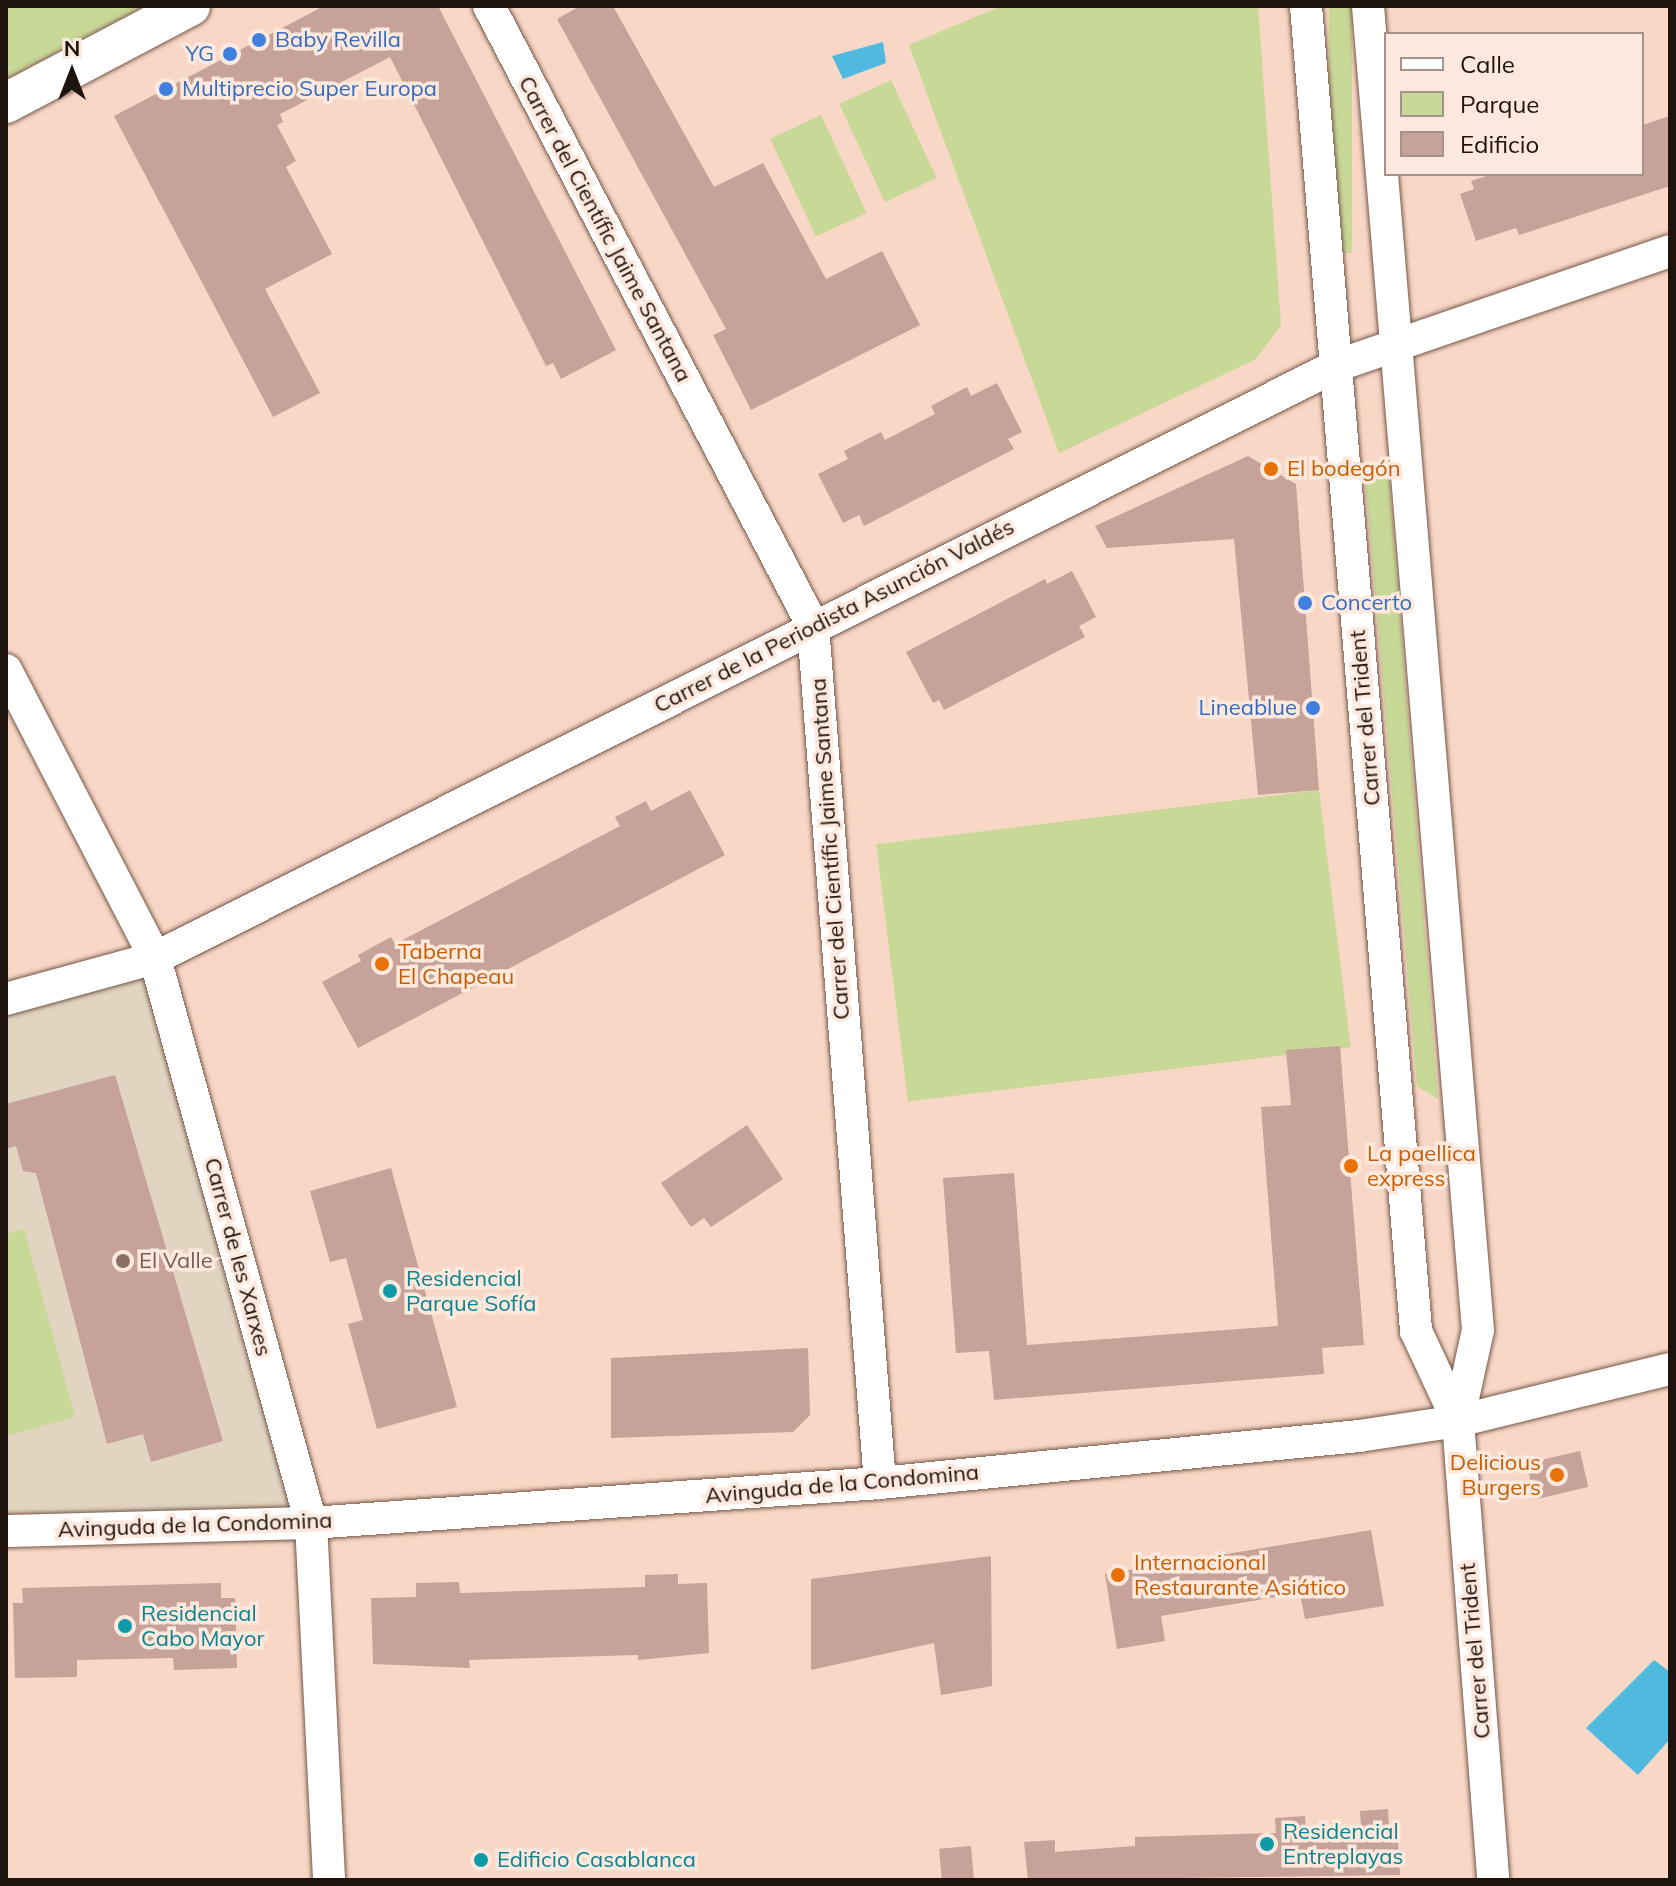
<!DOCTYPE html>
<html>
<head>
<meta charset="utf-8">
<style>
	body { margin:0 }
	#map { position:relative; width:1676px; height:1886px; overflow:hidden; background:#f9d7c6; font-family:Mulish,sans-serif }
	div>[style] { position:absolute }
	.education>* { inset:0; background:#e1d4c0 }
	.green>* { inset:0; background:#c8d897; transform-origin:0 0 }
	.water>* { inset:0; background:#50b9e0 }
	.building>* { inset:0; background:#c6a299; transform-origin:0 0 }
	.roads { filter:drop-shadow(0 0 2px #755849) drop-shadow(0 0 2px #755849) }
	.minor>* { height:32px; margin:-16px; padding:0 16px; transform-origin:16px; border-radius:16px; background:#fff }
	.tertiary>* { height:40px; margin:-20px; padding:0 20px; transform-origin:20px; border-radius:20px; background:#fff }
	.dots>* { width:22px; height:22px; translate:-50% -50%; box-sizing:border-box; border:4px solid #fce8dd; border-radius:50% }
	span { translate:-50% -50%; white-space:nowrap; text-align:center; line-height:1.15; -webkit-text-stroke:7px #fce8dd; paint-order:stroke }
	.shop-label { font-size:22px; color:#366cbe }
	.left { translate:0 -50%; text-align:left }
	.right { translate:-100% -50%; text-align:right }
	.street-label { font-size:22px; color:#1f130d }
	.food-label { font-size:22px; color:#c56008 }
	.education-label { font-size:22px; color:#785e54 }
	.culture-label { font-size:22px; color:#0d838f }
	.frame { position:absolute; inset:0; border:8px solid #1f130d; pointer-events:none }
	.legend { position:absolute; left:1384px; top:32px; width:260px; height:144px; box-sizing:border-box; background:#fce8dd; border:2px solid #a4938a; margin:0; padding:10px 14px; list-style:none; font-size:24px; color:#1f130d }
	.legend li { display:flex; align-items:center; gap:16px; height:40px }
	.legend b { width:40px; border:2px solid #a4938a }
	.north { position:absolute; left:32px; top:32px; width:80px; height:80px; -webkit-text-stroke:6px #fce8dd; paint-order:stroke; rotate:0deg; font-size:22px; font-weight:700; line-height:32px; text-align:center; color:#1f130d }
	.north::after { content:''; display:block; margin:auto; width:28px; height:36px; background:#1f130d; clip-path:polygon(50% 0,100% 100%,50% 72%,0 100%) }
</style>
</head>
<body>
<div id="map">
	<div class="education">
		<i style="clip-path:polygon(155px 958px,311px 1523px,6px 1531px,6px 999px)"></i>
	</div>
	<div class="green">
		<i style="clip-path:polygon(6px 6px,144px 6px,6px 79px)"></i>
		<i style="clip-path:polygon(1001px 6px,1258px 6px,1281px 325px,1256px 359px,1059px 453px,909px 45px)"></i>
		<i style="left:1329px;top:6px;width:23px;height:247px"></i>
		<i style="left:891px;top:80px;width:108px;height:57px;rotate:65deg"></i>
		<i style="left:821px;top:115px;width:108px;height:56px;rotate:65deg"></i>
		<i style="clip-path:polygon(1389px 475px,1438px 1099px,1417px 1086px,1365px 476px)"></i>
		<i style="left:1319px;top:790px;width:259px;height:446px;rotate:83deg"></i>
		<i style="clip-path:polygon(24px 1229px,75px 1417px,6px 1436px,6px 1234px)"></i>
	</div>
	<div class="water">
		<i style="clip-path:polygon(883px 42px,886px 63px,843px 79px,832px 56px)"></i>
		<i style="clip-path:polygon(1654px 1660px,1670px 1672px,1670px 1739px,1638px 1775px,1586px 1728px)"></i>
	</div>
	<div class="building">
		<i style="clip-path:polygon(324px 6px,438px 6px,616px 350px,561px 379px,553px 363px,546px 366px,390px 57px,280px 114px,283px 122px,277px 125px,296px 161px,286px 167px,332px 254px,265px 289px,320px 393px,273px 417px,114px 116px)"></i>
		<i style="clip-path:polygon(580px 6px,613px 6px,714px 187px,763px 163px,826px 279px,882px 251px,920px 325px,751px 410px,713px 335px,726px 329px,557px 19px)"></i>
		<i style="clip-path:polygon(1670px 116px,1670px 186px,1519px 235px,1516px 228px,1476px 241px,1460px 194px,1474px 189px,1471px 181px,1492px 174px,1642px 174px,1642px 125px)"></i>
		<i style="clip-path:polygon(997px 383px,1022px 432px,1008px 439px,1014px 449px,864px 526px,859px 515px,843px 523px,818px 474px,848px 459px,844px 451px,881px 432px,885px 440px,935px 414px,931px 406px,944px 399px,967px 387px,971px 396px)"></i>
		<i style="clip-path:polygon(1248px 456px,1296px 484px,1319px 790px,1258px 795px,1234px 539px,1107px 548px,1095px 526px)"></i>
		<i style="clip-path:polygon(1072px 571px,1096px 617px,1079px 626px,1085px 637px,944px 710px,939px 700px,933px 703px,906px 652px,1045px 579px,1047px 584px)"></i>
		<i style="clip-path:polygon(690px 790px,725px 855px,358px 1048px,322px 982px,361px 961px,358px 955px,391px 937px,395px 944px,620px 826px,615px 817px,646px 801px,651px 811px)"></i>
		<i style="clip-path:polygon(1340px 1046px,1364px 1345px,1322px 1348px,1324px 1374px,994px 1400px,989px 1351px,956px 1353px,943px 1178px,1014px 1173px,1027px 1345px,1278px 1326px,1261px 1107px,1291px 1105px,1286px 1050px)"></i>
		<i style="clip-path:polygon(115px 1075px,223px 1441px,151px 1462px,143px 1434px,107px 1444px,36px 1173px,23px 1171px,16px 1146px,6px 1149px,6px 1104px)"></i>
		<i style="clip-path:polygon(747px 1125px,783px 1179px,711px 1227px,704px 1218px,691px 1227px,661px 1183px)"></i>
		<i style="clip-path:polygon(391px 1168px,457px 1407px,377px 1429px,348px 1324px,363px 1320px,346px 1258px,330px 1262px,310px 1191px)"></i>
		<i style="clip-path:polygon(808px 1348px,810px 1415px,793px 1432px,611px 1438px,611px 1358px)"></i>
		<i style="left:1580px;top:1451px;width:37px;height:55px;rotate:77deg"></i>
		<i style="clip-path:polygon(1371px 1530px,1384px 1606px,1305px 1619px,1300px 1593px,1161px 1616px,1165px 1641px,1117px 1649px,1105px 1574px)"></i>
		<i style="clip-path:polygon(991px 1556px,992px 1686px,941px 1695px,934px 1643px,811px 1670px,811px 1579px)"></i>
		<i style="clip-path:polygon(678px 1574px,678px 1584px,707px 1583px,709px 1653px,638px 1660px,638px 1655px,469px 1660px,470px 1668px,373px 1664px,371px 1598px,416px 1597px,416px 1583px,459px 1582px,460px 1593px,645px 1587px,645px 1575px)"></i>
		<i style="clip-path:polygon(221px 1583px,221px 1598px,235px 1598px,237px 1668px,174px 1670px,173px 1658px,77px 1660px,77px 1677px,15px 1678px,13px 1603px,23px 1603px,22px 1588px)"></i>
		<i style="clip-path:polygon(1388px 1809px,1389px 1829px,1397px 1828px,1400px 1875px,1028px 1880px,1024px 1842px,1055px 1840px,1055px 1852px,1135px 1846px,1135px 1837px,1276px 1833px,1275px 1818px,1305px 1816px,1306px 1829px,1361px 1825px,1360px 1811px)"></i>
		<i style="left:971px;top:1846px;width:34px;height:32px;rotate:85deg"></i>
	</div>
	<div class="roads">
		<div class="minor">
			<i style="left:489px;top:6px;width:700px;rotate:62.41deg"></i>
			<i style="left:813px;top:626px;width:860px;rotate:85.53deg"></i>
			<i style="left:1306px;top:6px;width:1330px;rotate:85.25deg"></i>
			<i style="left:1416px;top:1331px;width:99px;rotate:65deg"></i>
			<i style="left:1368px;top:6px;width:1329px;rotate:85.25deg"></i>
			<i style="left:1478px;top:1330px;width:93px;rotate:102.4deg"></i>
			<i style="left:1458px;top:1421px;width:460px;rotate:85.6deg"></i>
			<i style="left:6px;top:670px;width:324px;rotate:62.6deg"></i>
			<i style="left:155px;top:958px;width:586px;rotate:74.56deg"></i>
			<i style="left:311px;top:1523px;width:357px;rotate:87.1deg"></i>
			<i style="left:6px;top:999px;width:155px;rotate:-15.4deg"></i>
			<i style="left:155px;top:958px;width:1321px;rotate:-26.62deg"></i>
			<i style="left:1336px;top:366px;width:353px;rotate:-19deg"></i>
			<i style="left:6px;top:1531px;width:305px;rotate:-1.5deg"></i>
			<i style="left:311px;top:1523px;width:570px;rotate:-4.02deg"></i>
			<i style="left:880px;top:1483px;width:481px;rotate:-5.6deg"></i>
			<i style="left:1359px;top:1436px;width:100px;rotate:-8.6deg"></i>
			<i style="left:1458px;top:1421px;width:218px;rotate:-13.8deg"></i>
		</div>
		<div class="tertiary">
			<i style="left:6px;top:103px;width:208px;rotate:-27.8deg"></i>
		</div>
	</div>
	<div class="dots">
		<i style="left:259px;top:40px;background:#3f7fe0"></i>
		<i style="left:230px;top:54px;background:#3f7fe0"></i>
		<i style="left:166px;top:89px;background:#3f7fe0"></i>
		<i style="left:1271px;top:469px;background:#e8710a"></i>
		<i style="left:1305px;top:603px;background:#3f7fe0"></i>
		<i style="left:1313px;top:708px;background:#3f7fe0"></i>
		<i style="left:382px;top:964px;background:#e8710a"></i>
		<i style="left:1351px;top:1166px;background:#e8710a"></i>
		<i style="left:123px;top:1261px;background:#8d6e63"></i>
		<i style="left:390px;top:1291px;background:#0f9aa8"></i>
		<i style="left:1557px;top:1475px;background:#e8710a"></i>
		<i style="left:1118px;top:1575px;background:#e8710a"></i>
		<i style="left:125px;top:1626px;background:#0f9aa8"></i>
		<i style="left:1267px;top:1844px;background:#0f9aa8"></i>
		<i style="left:481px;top:1860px;background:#0f9aa8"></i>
	</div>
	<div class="shop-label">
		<span class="left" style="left:275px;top:40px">Baby Revilla</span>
		<span class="right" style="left:214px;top:54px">YG</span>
		<span class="left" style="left:182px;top:89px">Multiprecio Super Europa</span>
		<span class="left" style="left:1321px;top:603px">Concerto</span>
		<span class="right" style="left:1297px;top:708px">Lineablue</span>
	</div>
	<div class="street-label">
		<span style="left:605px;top:229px;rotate:62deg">Carrer del Científic Jaime Santana</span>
		<span style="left:834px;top:616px;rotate:-27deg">Carrer de la Periodista Asunción Valdés</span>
		<span style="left:1365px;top:718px;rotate:-95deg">Carrer del Trident</span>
		<span style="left:830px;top:849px;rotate:-94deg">Carrer del Científic Jaime Santana</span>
		<span style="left:238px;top:1257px;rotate:75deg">Carrer de les Xarxes</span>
		<span style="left:842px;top:1484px;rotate:-5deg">Avinguda de la Condomina</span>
		<span style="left:195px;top:1525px;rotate:-2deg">Avinguda de la Condomina</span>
		<span style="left:1475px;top:1651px;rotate:-95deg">Carrer del Trident</span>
	</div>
	<div class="food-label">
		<span class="left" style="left:1287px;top:469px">El bodegón</span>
		<span class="left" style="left:398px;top:964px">Taberna<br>El Chapeau</span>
		<span class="left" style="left:1367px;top:1166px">La paellica<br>express</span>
		<span class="right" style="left:1541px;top:1475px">Delicious<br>Burgers</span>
		<span class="left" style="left:1134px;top:1575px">Internacional<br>Restaurante Asiático</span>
	</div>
	<div class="education-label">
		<span class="left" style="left:139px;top:1261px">El Valle</span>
	</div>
	<div class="culture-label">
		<span class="left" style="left:406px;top:1291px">Residencial<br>Parque Sofía</span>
		<span class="left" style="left:141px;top:1626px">Residencial<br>Cabo Mayor</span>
		<span class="left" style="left:1283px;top:1844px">Residencial<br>Entreplayas</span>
		<span class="left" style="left:497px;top:1860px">Edificio Casablanca</span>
	</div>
	<div class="frame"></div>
	<ul class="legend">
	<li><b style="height:10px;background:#fff"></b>Calle</li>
	<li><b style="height:22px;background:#c8d897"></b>Parque</li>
	<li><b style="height:22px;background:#c6a299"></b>Edificio</li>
	</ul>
	<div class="north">N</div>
</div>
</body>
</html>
